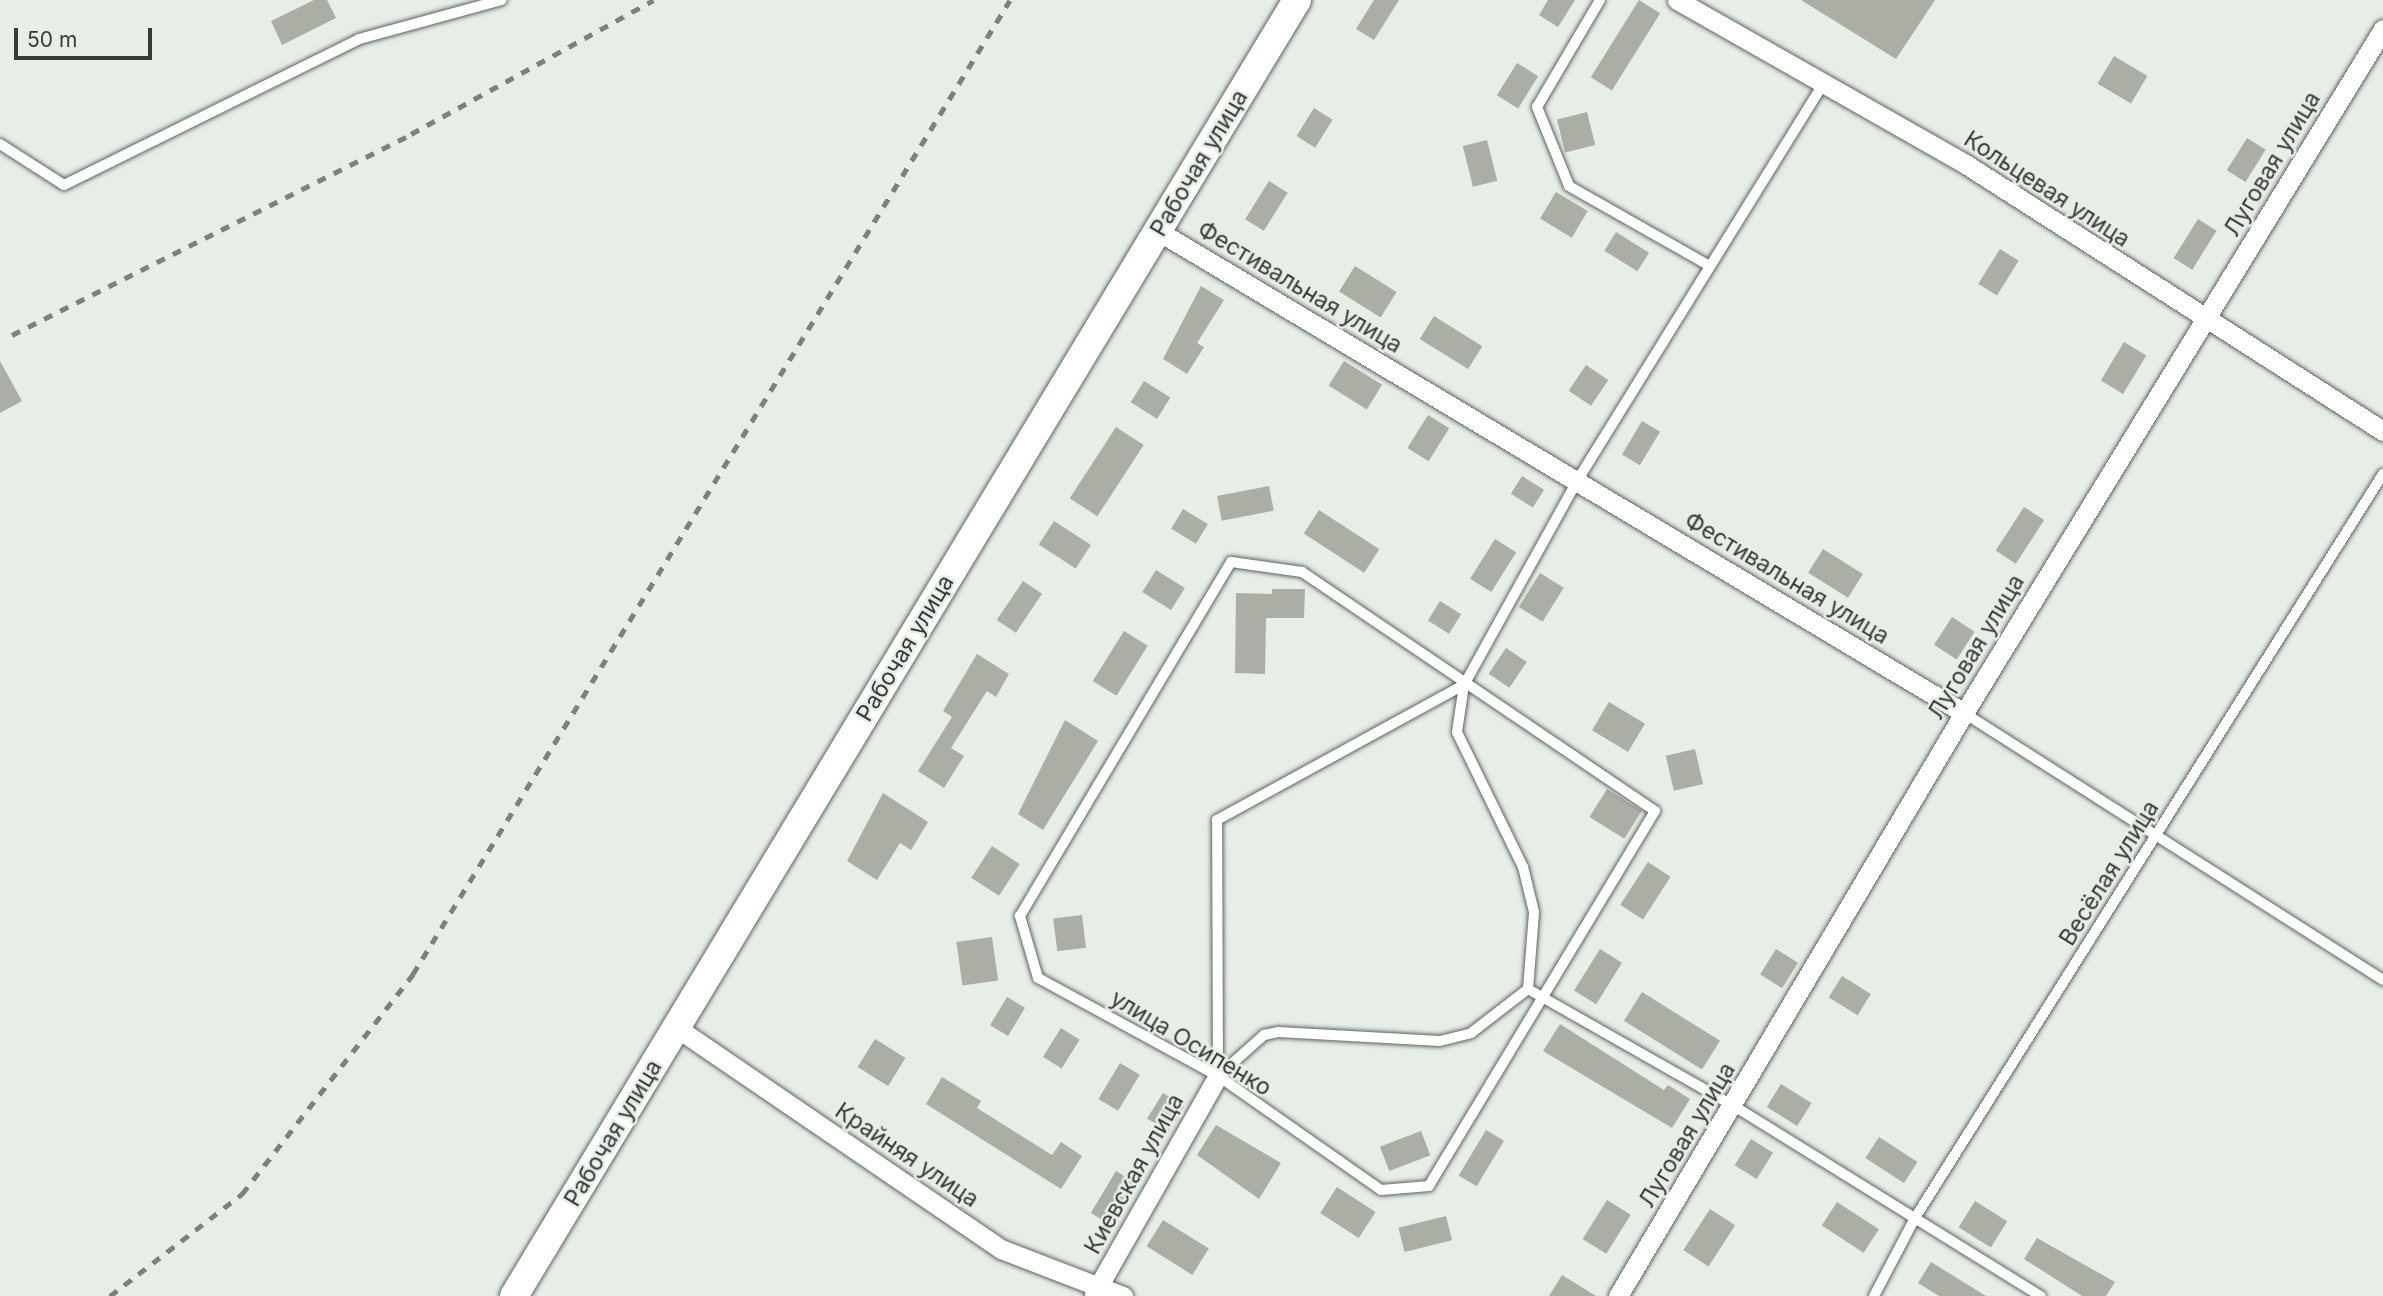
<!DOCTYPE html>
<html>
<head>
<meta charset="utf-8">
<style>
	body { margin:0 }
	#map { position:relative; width:2383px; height:1296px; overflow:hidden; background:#e7eee7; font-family:Inter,sans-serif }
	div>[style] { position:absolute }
	.building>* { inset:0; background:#aaaea5; transform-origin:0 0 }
	.roads { filter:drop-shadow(0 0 2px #5e645e) drop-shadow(0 0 2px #5e645e) }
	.lane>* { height:10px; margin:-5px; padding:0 5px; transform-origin:5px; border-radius:5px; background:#fff }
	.street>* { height:19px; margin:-9.5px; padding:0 9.5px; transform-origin:9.5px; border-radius:9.5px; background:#fff }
	.secondary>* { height:28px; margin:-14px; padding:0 14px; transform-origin:14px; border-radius:14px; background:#fff }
	.rail>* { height:5px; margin-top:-2.5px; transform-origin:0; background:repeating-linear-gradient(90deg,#7d817d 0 9px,transparent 0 18px) }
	span { translate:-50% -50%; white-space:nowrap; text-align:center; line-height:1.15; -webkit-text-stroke:5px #e7eee7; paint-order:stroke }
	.street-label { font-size:23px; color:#383a37 }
	.scale { position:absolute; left:14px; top:28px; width:138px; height:32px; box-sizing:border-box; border:4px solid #383a37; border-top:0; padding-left:9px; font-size:21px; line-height:24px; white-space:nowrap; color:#383a37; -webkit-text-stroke:5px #e7eee7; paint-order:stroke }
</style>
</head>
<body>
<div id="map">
	<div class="building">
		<i style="clip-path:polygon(314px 0,327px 0,336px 18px,282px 45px,271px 21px)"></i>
		<i style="clip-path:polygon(1374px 0,1399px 0,1374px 40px,1356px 29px)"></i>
		<i style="clip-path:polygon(1548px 0,1575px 0,1558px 27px,1539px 15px)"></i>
		<i style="left:1639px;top:0;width:25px;height:91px;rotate:32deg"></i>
		<i style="clip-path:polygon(1801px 0,1935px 0,1896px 59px)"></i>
		<i style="left:2114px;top:56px;width:39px;height:32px;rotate:31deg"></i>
		<i style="left:1517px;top:63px;width:25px;height:38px;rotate:32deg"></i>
		<i style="left:1314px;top:108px;width:22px;height:33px;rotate:32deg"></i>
		<i style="left:1587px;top:112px;width:34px;height:31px;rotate:76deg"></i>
		<i style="left:2247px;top:138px;width:22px;height:38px;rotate:32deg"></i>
		<i style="left:1487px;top:140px;width:42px;height:25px;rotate:76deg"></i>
		<i style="left:1269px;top:181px;width:22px;height:45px;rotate:32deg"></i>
		<i style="left:1556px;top:192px;width:37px;height:31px;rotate:31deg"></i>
		<i style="left:2198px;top:219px;width:22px;height:46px;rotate:32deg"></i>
		<i style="left:1616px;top:232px;width:39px;height:22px;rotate:32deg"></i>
		<i style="left:2000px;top:249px;width:22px;height:41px;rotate:32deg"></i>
		<i style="left:1355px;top:266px;width:49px;height:30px;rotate:32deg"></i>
		<i style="clip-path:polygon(1201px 286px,1224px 300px,1197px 343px,1204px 347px,1187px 374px,1163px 359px)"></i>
		<i style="left:1434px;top:316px;width:57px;height:27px;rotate:32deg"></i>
		<i style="left:2124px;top:342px;width:26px;height:45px;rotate:31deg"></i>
		<i style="clip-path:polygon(0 361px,22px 401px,0 413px)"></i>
		<i style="left:1344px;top:361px;width:45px;height:29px;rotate:32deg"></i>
		<i style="left:1586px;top:365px;width:27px;height:31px;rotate:34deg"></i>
		<i style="left:1144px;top:381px;width:31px;height:25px;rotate:32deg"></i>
		<i style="left:1428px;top:415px;width:25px;height:39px;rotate:32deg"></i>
		<i style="left:1642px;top:421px;width:21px;height:39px;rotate:31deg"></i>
		<i style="left:1116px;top:427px;width:33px;height:85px;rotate:33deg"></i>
		<i style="left:1522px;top:476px;width:26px;height:21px;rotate:32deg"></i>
		<i style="left:1269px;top:486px;width:25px;height:53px;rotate:79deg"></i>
		<i style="left:2024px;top:507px;width:24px;height:52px;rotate:33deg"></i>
		<i style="left:1183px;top:509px;width:29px;height:23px;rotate:31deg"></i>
		<i style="left:1319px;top:510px;width:72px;height:28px;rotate:33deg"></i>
		<i style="left:1054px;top:521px;width:44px;height:28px;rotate:33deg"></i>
		<i style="left:1495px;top:539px;width:25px;height:47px;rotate:32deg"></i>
		<i style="left:1823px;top:549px;width:47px;height:28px;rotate:32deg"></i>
		<i style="left:1156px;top:570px;width:34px;height:26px;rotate:32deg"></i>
		<i style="left:1540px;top:573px;width:28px;height:40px;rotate:32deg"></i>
		<i style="left:1023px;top:581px;width:23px;height:47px;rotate:34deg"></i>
		<i style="clip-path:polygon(1272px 589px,1305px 589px,1304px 618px,1266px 618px,1265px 674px,1235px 673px,1236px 593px,1272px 594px)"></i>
		<i style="left:1440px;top:601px;width:25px;height:23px;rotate:32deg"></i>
		<i style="left:1952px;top:617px;width:27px;height:33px;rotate:33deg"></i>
		<i style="left:1124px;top:631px;width:28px;height:59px;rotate:32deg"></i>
		<i style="left:1506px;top:648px;width:25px;height:31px;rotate:34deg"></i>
		<i style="clip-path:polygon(977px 654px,1009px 674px,996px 697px,987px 691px,951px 748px,964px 756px,944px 788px,918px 771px,952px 717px,943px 711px)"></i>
		<i style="left:1609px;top:702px;width:42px;height:33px;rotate:31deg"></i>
		<i style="clip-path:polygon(1065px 720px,1098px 741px,1043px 830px,1018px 814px)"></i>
		<i style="left:1695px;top:749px;width:36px;height:30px;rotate:77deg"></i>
		<i style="left:1607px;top:789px;width:41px;height:33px;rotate:32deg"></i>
		<i style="clip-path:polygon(883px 793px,928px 822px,911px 850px,900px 843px,877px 880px,847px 861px)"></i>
		<i style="left:992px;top:846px;width:33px;height:38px;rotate:33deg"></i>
		<i style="left:1648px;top:862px;width:27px;height:51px;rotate:33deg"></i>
		<i style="left:1082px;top:915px;width:33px;height:29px;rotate:83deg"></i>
		<i style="left:992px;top:937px;width:44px;height:36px;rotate:82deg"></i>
		<i style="left:1600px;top:949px;width:26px;height:49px;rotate:32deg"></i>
		<i style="left:1776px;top:949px;width:26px;height:30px;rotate:32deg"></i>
		<i style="left:1842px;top:976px;width:34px;height:25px;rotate:32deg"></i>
		<i style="left:1642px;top:992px;width:92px;height:34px;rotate:32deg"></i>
		<i style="left:1007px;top:997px;width:21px;height:33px;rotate:31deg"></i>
		<i style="clip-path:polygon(1560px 1024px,1664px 1090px,1668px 1085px,1690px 1099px,1672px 1128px,1543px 1051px)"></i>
		<i style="left:1061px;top:1028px;width:22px;height:34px;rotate:32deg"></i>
		<i style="left:875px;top:1039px;width:36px;height:33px;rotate:32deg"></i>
		<i style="left:1120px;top:1063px;width:23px;height:42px;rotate:31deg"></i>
		<i style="clip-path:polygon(942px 1077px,981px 1101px,977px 1108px,1052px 1155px,1061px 1142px,1082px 1156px,1061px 1189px,926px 1104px)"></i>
		<i style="left:1781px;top:1084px;width:36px;height:27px;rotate:32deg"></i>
		<i style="left:1163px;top:1093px;width:25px;height:30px;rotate:32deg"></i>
		<i style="clip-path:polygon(1216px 1125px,1281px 1163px,1259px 1199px,1197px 1155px)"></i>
		<i style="left:1486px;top:1130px;width:21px;height:53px;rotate:31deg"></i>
		<i style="left:1421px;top:1131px;width:26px;height:44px;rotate:69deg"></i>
		<i style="left:1879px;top:1137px;width:46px;height:25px;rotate:33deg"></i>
		<i style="left:1751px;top:1139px;width:26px;height:31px;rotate:32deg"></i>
		<i style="left:1116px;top:1171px;width:21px;height:49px;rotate:31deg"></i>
		<i style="left:1337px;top:1187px;width:46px;height:31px;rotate:33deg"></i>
		<i style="left:1607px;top:1200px;width:28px;height:46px;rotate:32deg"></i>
		<i style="left:1975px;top:1201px;width:38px;height:31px;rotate:32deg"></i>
		<i style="left:1837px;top:1202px;width:50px;height:28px;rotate:33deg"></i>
		<i style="left:1710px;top:1209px;width:30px;height:49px;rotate:33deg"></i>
		<i style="left:1446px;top:1216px;width:25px;height:49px;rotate:76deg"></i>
		<i style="left:1163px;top:1220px;width:54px;height:31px;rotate:32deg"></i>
		<i style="clip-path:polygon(2037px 1238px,2115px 1282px,2106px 1296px,2082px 1296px,2024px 1259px)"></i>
		<i style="clip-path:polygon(1931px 1262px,1986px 1296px,1939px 1296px,1918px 1283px)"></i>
		<i style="clip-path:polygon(1562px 1275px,1596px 1296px,1549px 1296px)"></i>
	</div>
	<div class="roads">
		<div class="lane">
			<i style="left:1600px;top:0;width:124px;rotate:120.5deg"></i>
			<i style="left:1537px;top:107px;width:85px;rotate:67.9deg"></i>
			<i style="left:1569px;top:186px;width:162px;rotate:29.6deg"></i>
			<i style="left:0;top:144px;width:76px;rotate:32.6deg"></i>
			<i style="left:64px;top:185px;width:329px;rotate:-26.3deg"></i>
			<i style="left:359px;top:39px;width:148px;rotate:-15.3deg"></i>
			<i style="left:1231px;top:562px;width:72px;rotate:8deg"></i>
			<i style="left:1302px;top:572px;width:426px;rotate:34.1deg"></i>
			<i style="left:1655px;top:811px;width:438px;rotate:121.1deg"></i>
			<i style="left:1429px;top:1186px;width:48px;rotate:175.2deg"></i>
			<i style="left:1381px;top:1190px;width:199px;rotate:-145deg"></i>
			<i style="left:1218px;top:1076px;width:205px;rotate:-151.4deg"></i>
			<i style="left:1038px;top:978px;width:65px;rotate:-106.2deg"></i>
			<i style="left:1020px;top:916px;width:412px;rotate:-59.2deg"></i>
			<i style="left:1964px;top:713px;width:497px;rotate:32.5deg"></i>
			<i style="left:1528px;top:989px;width:237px;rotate:29.6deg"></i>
			<i style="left:1734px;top:1106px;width:361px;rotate:31.8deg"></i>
			<i style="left:1218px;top:1076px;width:62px;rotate:-41.7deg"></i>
			<i style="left:1264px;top:1035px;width:14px;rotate:-12deg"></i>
			<i style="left:1278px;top:1032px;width:162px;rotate:3.2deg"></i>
			<i style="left:1440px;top:1041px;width:32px;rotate:-14deg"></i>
			<i style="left:1471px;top:1033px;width:72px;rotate:-37.7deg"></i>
			<i style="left:1528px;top:989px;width:77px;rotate:-85.5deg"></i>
			<i style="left:1534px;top:912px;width:46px;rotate:-103.7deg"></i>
			<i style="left:1523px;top:867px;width:150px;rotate:-116.1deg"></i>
			<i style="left:1457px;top:732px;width:48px;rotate:-81.5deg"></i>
			<i style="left:1464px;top:685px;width:233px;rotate:-61deg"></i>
			<i style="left:1577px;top:481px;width:467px;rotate:-58.2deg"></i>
			<i style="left:1218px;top:1076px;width:256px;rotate:-90.2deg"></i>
			<i style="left:1217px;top:820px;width:281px;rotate:-28.7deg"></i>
			<i style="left:1874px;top:1296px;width:88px;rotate:-62.3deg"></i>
			<i style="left:1915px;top:1218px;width:879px;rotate:-57.83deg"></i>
		</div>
		<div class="street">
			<i style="left:1677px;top:0;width:334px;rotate:29.6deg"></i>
			<i style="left:1967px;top:165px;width:494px;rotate:32.6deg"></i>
			<i style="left:1158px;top:231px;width:939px;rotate:30.88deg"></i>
			<i style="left:677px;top:1028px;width:392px;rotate:34.3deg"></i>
			<i style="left:1001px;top:1249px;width:131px;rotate:21.1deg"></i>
			<i style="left:1094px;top:1294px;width:251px;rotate:-60.4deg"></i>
			<i style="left:1618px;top:1296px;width:678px;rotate:-59.31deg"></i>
			<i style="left:1964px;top:713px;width:802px;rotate:-58.51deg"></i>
		</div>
		<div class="secondary">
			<i style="left:514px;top:1296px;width:1514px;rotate:-58.86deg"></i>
		</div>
	</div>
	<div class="rail">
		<i style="left:12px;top:335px;width:447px;rotate:-26.7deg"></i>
		<i style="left:411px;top:134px;width:277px;rotate:-28.9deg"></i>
		<i style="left:110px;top:1296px;width:167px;rotate:-37.7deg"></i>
		<i style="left:242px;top:1194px;width:279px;rotate:-52.1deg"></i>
		<i style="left:413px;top:974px;width:1142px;rotate:-58.49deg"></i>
	</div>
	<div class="street-label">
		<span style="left:1199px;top:163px;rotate:-59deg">Рабочая улица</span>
		<span style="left:2272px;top:164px;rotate:-59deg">Луговая улица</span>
		<span style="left:2047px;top:189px;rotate:33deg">Кольцевая улица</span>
		<span style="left:1300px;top:287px;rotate:31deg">Фестивальная улица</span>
		<span style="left:1787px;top:578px;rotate:31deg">Фестивальная улица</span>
		<span style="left:1976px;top:647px;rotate:-59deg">Луговая улица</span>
		<span style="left:905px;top:648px;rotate:-59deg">Рабочая улица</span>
		<span style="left:2109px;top:873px;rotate:-58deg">Весёлая улица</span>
		<span style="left:1191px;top:1043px;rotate:31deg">улица Осипенко</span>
		<span style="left:613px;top:1133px;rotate:-59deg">Рабочая улица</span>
		<span style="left:1687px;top:1135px;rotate:-59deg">Луговая улица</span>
		<span style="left:907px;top:1155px;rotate:34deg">Крайняя улица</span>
		<span style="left:1134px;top:1174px;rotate:-61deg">Киевская улица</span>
	</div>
	<div class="scale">50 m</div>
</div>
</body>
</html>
